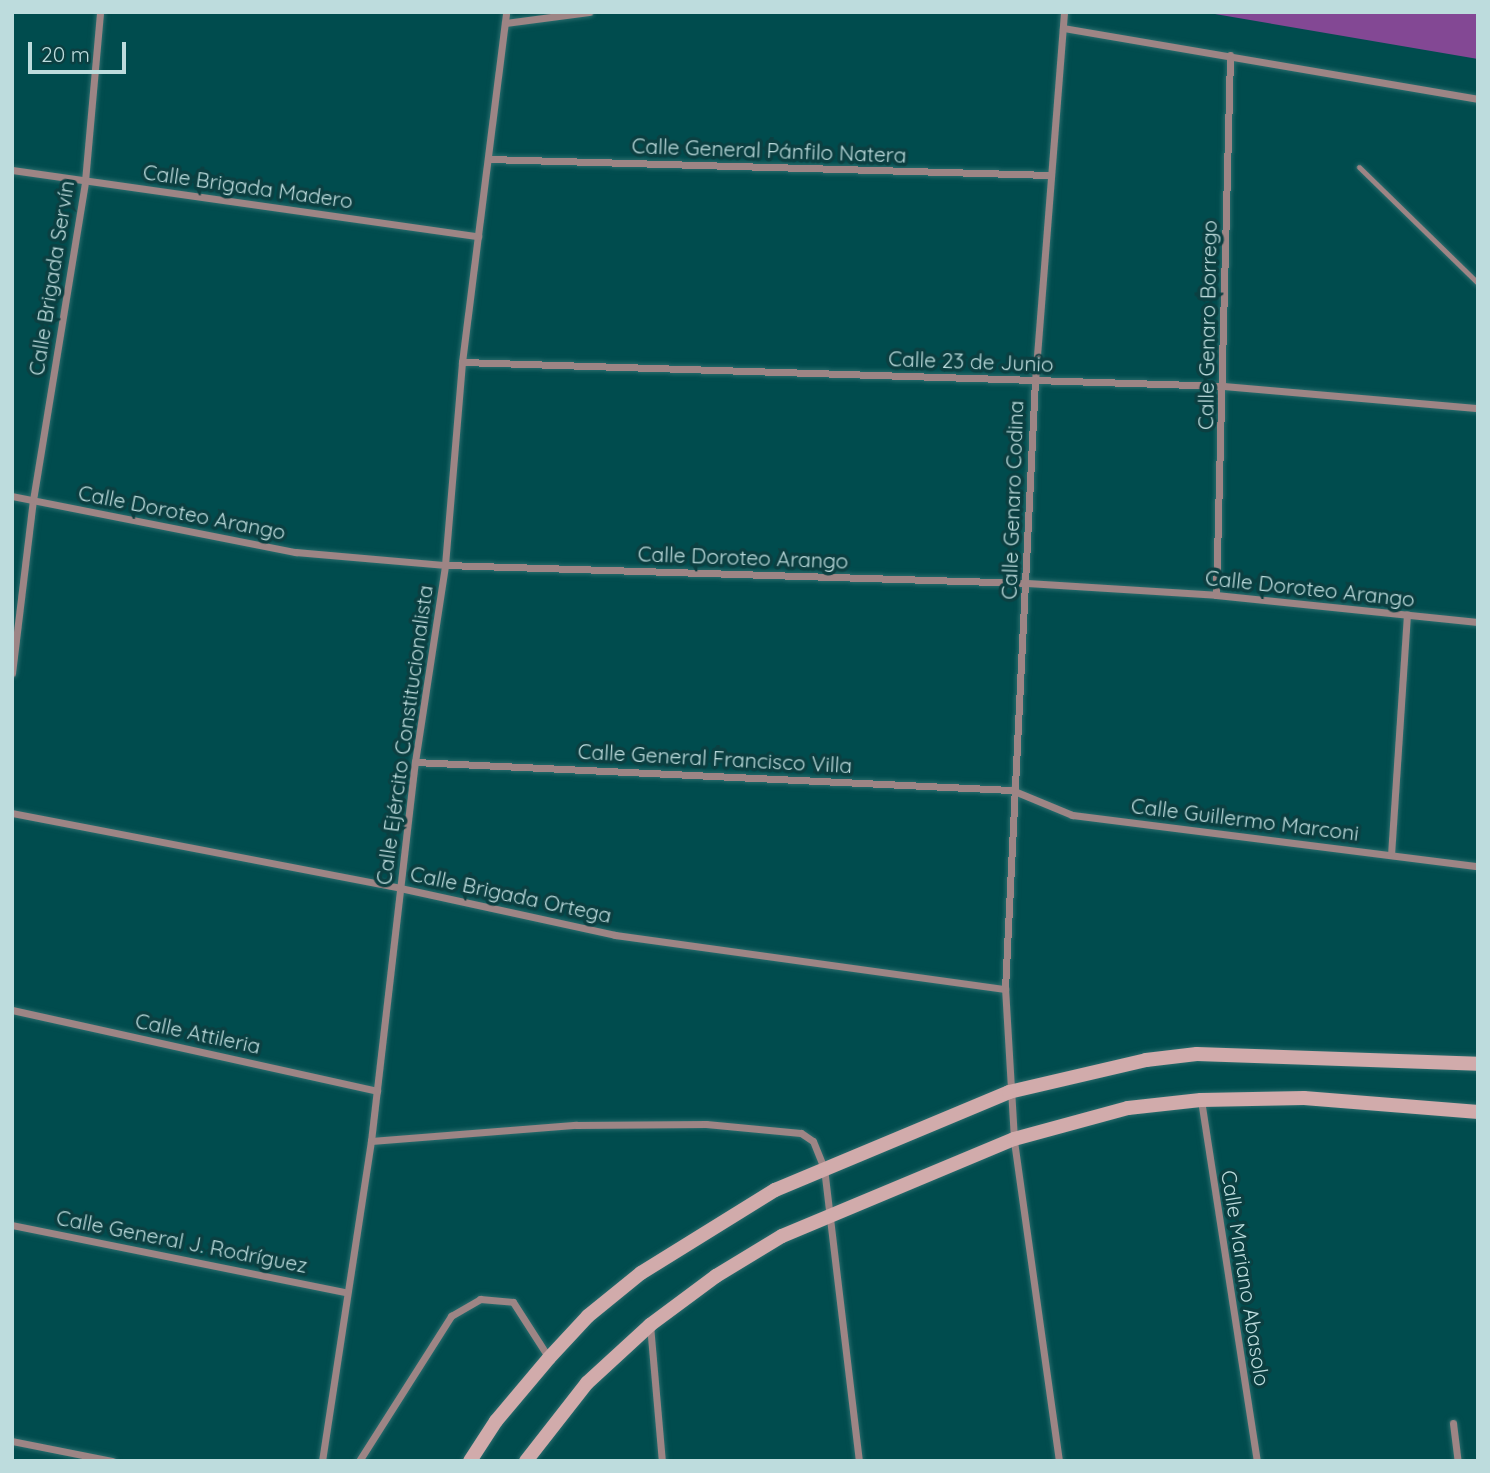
<!DOCTYPE html>
<html>
<head>
<meta charset="utf-8">
<style>
	body { margin:0 }
	#map { position:relative; width:1490px; height:1473px; overflow:hidden; background:#004c4e; font-family:Quicksand,sans-serif }
	div>[style] { position:absolute }
	.building>* { inset:0; background:#834894 }
	.roads { filter:drop-shadow(0 0 2px #2a6c6d) drop-shadow(0 0 2px #2a6c6d) }
	.service>* { height:5px; margin:-2.5px; padding:0 2.5px; transform-origin:2.5px; border-radius:2.5px; background:#9d8585 }
	.minor>* { height:7px; margin:-3.5px; padding:0 3.5px; transform-origin:3.5px; border-radius:3.5px; background:#9d8585 }
	.secondary>* { height:14px; margin:-7px; padding:0 7px; transform-origin:7px; border-radius:7px; background:#d1abab }
	span { translate:-50% -50%; white-space:nowrap; text-align:center; line-height:1.15; -webkit-text-stroke:7px #0b3f41; paint-order:stroke }
	.street-label { font-size:21px; color:#bddcdd }
	.frame { position:absolute; inset:0; border:14px solid #bddcdd; pointer-events:none }
	.scale { position:absolute; left:28px; top:42px; width:98px; height:32px; box-sizing:border-box; border:4px solid #bddcdd; border-top:0; padding-left:9px; font-size:21px; line-height:24px; white-space:nowrap; color:#bddcdd; -webkit-text-stroke:5px #0b3f41; paint-order:stroke }
</style>
</head>
<body>
<div id="map">
	<div class="building">
		<i style="clip-path:polygon(1478px 12px,1478px 59px,1215px 14px,1215px 12px)"></i>
	</div>
	<div class="roads">
		<div class="service">
			<i style="left:1359px;top:167px;width:166px;rotate:44.3deg"></i>
		</div>
		<div class="minor">
			<i style="left:505px;top:23px;width:85px;rotate:-7.5deg"></i>
			<i style="left:1063px;top:28px;width:421px;rotate:9.7deg"></i>
			<i style="left:488px;top:159px;width:561px;rotate:1.63deg"></i>
			<i style="left:12px;top:170px;width:471px;rotate:8.1deg"></i>
			<i style="left:462px;top:362px;width:762px;rotate:1.8deg"></i>
			<i style="left:1224px;top:386px;width:255px;rotate:5deg"></i>
			<i style="left:12px;top:496px;width:289px;rotate:11.2deg"></i>
			<i style="left:296px;top:552px;width:150px;rotate:5deg"></i>
			<i style="left:445px;top:565px;width:582px;rotate:1.77deg"></i>
			<i style="left:1027px;top:583px;width:189px;rotate:3.6deg"></i>
			<i style="left:1216px;top:595px;width:263px;rotate:5.9deg"></i>
			<i style="left:1216px;top:595px;width:540px;rotate:-88.51deg"></i>
			<i style="left:12px;top:673px;width:174px;rotate:-83.1deg"></i>
			<i style="left:33px;top:500px;width:323px;rotate:-80.7deg"></i>
			<i style="left:85px;top:181px;width:170px;rotate:-84.9deg"></i>
			<i style="left:415px;top:762px;width:598px;rotate:2.69deg"></i>
			<i style="left:1012px;top:790px;width:65px;rotate:22.6deg"></i>
			<i style="left:1072px;top:815px;width:409px;rotate:7.2deg"></i>
			<i style="left:12px;top:813px;width:395px;rotate:10.9deg"></i>
			<i style="left:400px;top:888px;width:220px;rotate:12.3deg"></i>
			<i style="left:615px;top:935px;width:394px;rotate:7.9deg"></i>
			<i style="left:1391px;top:855px;width:241px;rotate:-86.2deg"></i>
			<i style="left:12px;top:1010px;width:374px;rotate:12.5deg"></i>
			<i style="left:1201px;top:1100px;width:365px;rotate:81.2deg"></i>
			<i style="left:371px;top:1141px;width:206px;rotate:-4.5deg"></i>
			<i style="left:576px;top:1125px;width:130px;rotate:-0.4deg"></i>
			<i style="left:706px;top:1124px;width:95px;rotate:5.4deg"></i>
			<i style="left:801px;top:1133px;width:14px;rotate:34deg"></i>
			<i style="left:813px;top:1141px;width:29px;rotate:68deg"></i>
			<i style="left:824px;top:1168px;width:295px;rotate:83.2deg"></i>
			<i style="left:12px;top:1225px;width:340px;rotate:11.4deg"></i>
			<i style="left:650px;top:1325px;width:137px;rotate:85deg"></i>
			<i style="left:1453px;top:1423px;width:38px;rotate:83deg"></i>
			<i style="left:12px;top:1441px;width:102px;rotate:11.3deg"></i>
			<i style="left:322px;top:1461px;width:324px;rotate:-81.3deg"></i>
			<i style="left:371px;top:1141px;width:382px;rotate:-83.4deg"></i>
			<i style="left:415px;top:762px;width:199px;rotate:-81.3deg"></i>
			<i style="left:445px;top:565px;width:204px;rotate:-85.2deg"></i>
			<i style="left:462px;top:362px;width:353px;rotate:-82.8deg"></i>
			<i style="left:359px;top:1461px;width:172px;rotate:-57.6deg"></i>
			<i style="left:451px;top:1316px;width:34px;rotate:-30deg"></i>
			<i style="left:480px;top:1299px;width:33px;rotate:5deg"></i>
			<i style="left:513px;top:1302px;width:67px;rotate:57.3deg"></i>
			<i style="left:1059px;top:1461px;width:325px;rotate:-98deg"></i>
			<i style="left:1014px;top:1139px;width:150px;rotate:-93.4deg"></i>
			<i style="left:1005px;top:989px;width:609px;rotate:-87.18deg"></i>
			<i style="left:1035px;top:381px;width:370px;rotate:-85.5deg"></i>
		</div>
		<div class="secondary">
			<i style="left:470px;top:1461px;width:48px;rotate:-57deg"></i>
			<i style="left:496px;top:1421px;width:82px;rotate:-49.9deg"></i>
			<i style="left:549px;top:1358px;width:57px;rotate:-47.1deg"></i>
			<i style="left:588px;top:1316px;width:68px;rotate:-39.1deg"></i>
			<i style="left:641px;top:1273px;width:158px;rotate:-31.8deg"></i>
			<i style="left:775px;top:1190px;width:254px;rotate:-22.7deg"></i>
			<i style="left:1009px;top:1092px;width:141px;rotate:-13.1deg"></i>
			<i style="left:1146px;top:1060px;width:51px;rotate:-6.7deg"></i>
			<i style="left:1197px;top:1054px;width:281px;rotate:2deg"></i>
			<i style="left:526px;top:1461px;width:99px;rotate:-52deg"></i>
			<i style="left:587px;top:1383px;width:86px;rotate:-42.6deg"></i>
			<i style="left:650px;top:1325px;width:82px;rotate:-36.6deg"></i>
			<i style="left:716px;top:1276px;width:77px;rotate:-31.2deg"></i>
			<i style="left:782px;top:1236px;width:251px;rotate:-22.7deg"></i>
			<i style="left:1014px;top:1139px;width:118px;rotate:-15.2deg"></i>
			<i style="left:1128px;top:1108px;width:73px;rotate:-6.3deg"></i>
			<i style="left:1201px;top:1100px;width:103px;rotate:-1.1deg"></i>
			<i style="left:1304px;top:1098px;width:175px;rotate:4.6deg"></i>
		</div>
	</div>
	<div class="street-label">
		<span style="left:769px;top:150px;rotate:2deg">Calle General Pánfilo Natera</span>
		<span style="left:248px;top:186px;rotate:8deg">Calle Brigada Madero</span>
		<span style="left:51px;top:278px;rotate:-81deg">Calle Brigada Servín</span>
		<span style="left:1207px;top:325px;rotate:-89deg">Calle Genaro Borrego</span>
		<span style="left:971px;top:361px;rotate:2deg">Calle 23 de Junio</span>
		<span style="left:1012px;top:500px;rotate:-88deg">Calle Genaro Codina</span>
		<span style="left:182px;top:512px;rotate:11deg">Calle Doroteo Arango</span>
		<span style="left:743px;top:557px;rotate:2deg">Calle Doroteo Arango</span>
		<span style="left:1310px;top:588px;rotate:6deg">Calle Doroteo Arango</span>
		<span style="left:404px;top:735px;rotate:-82deg">Calle Ejército Constitucionalista</span>
		<span style="left:715px;top:758px;rotate:3deg">Calle General Francisco Villa</span>
		<span style="left:1245px;top:819px;rotate:7deg">Calle Guillermo Marconi</span>
		<span style="left:511px;top:894px;rotate:12deg">Calle Brigada Ortega</span>
		<span style="left:198px;top:1033px;rotate:12deg">Calle Attileria</span>
		<span style="left:182px;top:1241px;rotate:11deg">Calle General J. Rodríguez</span>
		<span style="left:1246px;top:1278px;rotate:81deg">Calle Mariano Abasolo</span>
	</div>
	<div class="frame"></div>
	<div class="scale">20 m</div>
</div>
</body>
</html>
